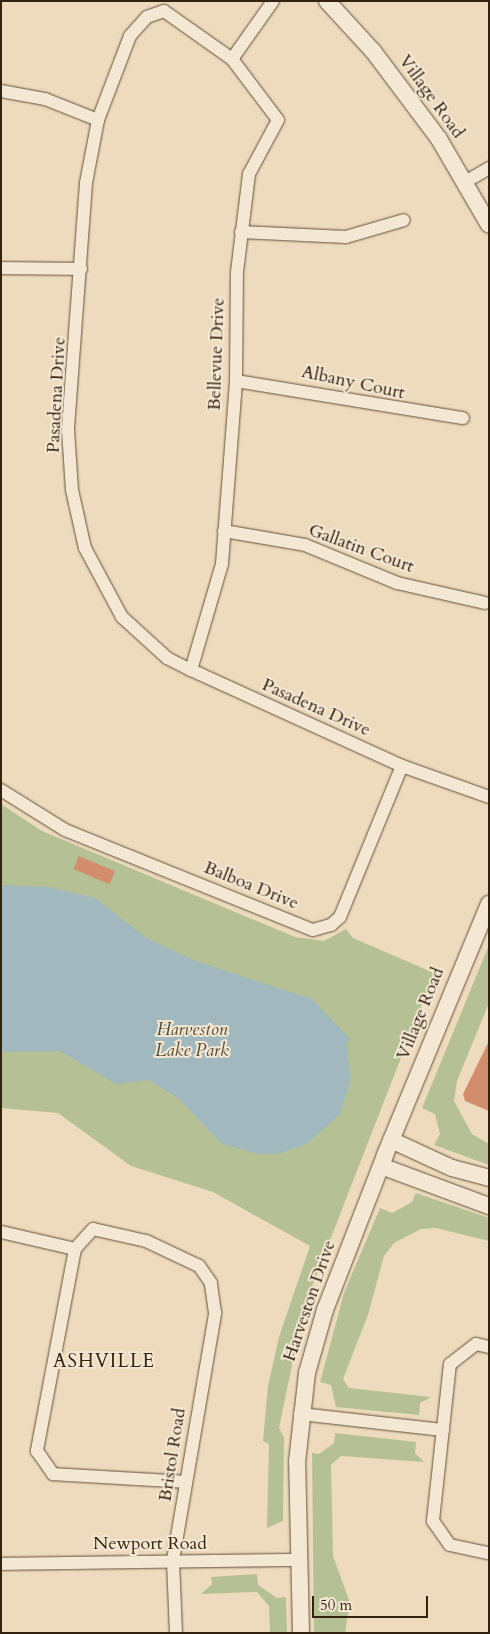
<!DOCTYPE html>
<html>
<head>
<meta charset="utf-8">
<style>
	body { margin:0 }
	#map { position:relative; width:490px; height:1634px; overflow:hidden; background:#eedbbd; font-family:Cardo,serif }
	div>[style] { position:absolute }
	.green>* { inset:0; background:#b5c194 }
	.water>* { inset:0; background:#a1b8be }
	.building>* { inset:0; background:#d28d6d; transform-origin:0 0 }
	.roads { filter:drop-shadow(0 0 1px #62503a) drop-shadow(0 0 1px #62503a) }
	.minor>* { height:12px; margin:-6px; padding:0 6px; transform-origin:6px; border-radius:6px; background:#f4e8d4 }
	.tertiary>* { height:16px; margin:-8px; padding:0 8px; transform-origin:8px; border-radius:8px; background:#f4e8d4 }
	span { translate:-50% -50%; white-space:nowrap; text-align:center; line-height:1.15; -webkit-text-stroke:4px #f4e8d4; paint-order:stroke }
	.street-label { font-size:18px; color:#33220f }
	.park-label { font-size:18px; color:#544a30; font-style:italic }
	.neighbourhood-label { font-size:19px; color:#33220f; letter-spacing:1px }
	.frame { position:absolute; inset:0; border:2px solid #33220f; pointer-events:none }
	.scale { position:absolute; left:312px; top:1596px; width:116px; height:22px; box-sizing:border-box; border:2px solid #33220f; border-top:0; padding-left:6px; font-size:15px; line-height:18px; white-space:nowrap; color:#33220f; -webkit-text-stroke:4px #f4e8d4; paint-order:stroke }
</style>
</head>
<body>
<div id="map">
	<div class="green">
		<i style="clip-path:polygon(1px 804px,42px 831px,295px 937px,324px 941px,346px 929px,353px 938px,434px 973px,304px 1307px,279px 1428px,284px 1437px,283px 1521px,267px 1528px,269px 1444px,263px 1441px,268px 1386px,279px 1337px,310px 1246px,213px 1192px,131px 1166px,58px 1113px,1px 1108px)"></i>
		<i style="clip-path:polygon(489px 945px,489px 1003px,457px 1081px,454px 1101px,472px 1134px,489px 1144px,489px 1165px,434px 1145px,440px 1134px,435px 1114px,422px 1108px)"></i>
		<i style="clip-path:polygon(416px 1193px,489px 1218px,489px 1241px,436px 1228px,421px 1229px,394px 1243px,384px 1256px,368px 1315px,343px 1379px,349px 1388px,431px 1397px,420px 1403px,419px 1415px,336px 1407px,331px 1385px,320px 1382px,344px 1293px,380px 1208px,392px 1213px,412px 1202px)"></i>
		<i style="clip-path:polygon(335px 1433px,416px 1442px,415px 1453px,424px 1462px,341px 1456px,331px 1465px,333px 1556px,350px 1603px,345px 1633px,314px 1633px,312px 1453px,319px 1454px,334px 1443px)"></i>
		<i style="clip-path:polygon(257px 1574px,258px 1585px,277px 1598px,286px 1597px,287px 1633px,270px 1633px,269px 1606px,257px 1592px,201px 1594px,212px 1584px,211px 1577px)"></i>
	</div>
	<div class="water">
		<i style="clip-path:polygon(1px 885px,49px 887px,95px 898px,145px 937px,193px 960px,312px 999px,351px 1040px,346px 1043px,351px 1080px,340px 1114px,307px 1144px,278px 1154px,258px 1154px,222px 1144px,178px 1098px,148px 1080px,116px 1084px,60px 1051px,1px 1052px)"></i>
	</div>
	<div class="building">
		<i style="left:79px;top:856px;width:39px;height:14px;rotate:23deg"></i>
		<i style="clip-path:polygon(489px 1041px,489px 1111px,465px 1101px,463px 1094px)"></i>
	</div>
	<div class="roads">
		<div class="minor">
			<i style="left:232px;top:59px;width:71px;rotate:-54.7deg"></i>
			<i style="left:1px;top:91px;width:45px;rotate:10.3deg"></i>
			<i style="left:45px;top:99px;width:57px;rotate:21.6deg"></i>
			<i style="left:465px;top:182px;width:28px;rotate:-30deg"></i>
			<i style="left:241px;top:232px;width:105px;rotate:2.7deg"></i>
			<i style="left:346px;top:237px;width:60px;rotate:-16.3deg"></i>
			<i style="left:1px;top:268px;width:80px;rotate:0.7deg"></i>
			<i style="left:236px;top:381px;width:230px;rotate:9.3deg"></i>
			<i style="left:224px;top:531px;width:82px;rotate:9.8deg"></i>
			<i style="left:305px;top:545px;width:100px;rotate:22.4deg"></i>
			<i style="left:397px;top:583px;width:90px;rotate:12.8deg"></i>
			<i style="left:191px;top:670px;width:110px;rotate:-73.7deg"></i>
			<i style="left:222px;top:564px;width:184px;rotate:-85.6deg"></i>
			<i style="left:236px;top:381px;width:109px;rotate:-89.5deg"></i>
			<i style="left:237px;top:272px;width:99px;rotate:-83deg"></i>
			<i style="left:249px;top:174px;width:61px;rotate:-61.8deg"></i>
			<i style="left:278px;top:120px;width:76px;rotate:-127deg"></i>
			<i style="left:232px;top:59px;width:83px;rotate:-144.8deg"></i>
			<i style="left:164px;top:11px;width:18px;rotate:161deg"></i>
			<i style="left:147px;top:17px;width:25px;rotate:132deg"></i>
			<i style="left:130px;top:36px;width:90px;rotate:110.9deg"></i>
			<i style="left:98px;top:120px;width:64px;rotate:100.8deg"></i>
			<i style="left:86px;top:183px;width:248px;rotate:94.2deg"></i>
			<i style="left:68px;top:430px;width:60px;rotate:86.2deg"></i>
			<i style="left:72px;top:490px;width:59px;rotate:77.4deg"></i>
			<i style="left:85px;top:548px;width:78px;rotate:61.8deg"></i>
			<i style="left:122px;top:617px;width:61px;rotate:42.3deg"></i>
			<i style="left:167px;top:658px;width:27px;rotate:27deg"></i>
			<i style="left:191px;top:670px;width:10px;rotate:24deg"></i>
			<i style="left:200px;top:674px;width:222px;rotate:24.5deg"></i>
			<i style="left:402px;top:766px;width:92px;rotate:19.6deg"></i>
			<i style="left:1px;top:790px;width:75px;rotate:32deg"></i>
			<i style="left:65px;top:830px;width:267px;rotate:22deg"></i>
			<i style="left:313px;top:930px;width:19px;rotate:-16deg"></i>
			<i style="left:331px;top:925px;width:12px;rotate:-42deg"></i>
			<i style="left:340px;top:917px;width:163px;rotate:-67.7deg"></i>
			<i style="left:1px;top:1232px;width:76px;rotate:12.9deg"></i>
			<i style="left:489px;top:1347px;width:13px;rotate:-167deg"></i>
			<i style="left:476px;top:1344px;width:33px;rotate:142deg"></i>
			<i style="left:450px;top:1364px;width:158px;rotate:96.2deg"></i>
			<i style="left:433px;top:1521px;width:29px;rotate:55deg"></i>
			<i style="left:450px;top:1545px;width:40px;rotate:12deg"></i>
			<i style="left:300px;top:1414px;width:144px;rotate:6.4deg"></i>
			<i style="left:1px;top:1564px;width:298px;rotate:-0.8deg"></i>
			<i style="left:176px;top:1633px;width:73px;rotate:-92.4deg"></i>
			<i style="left:173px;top:1560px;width:251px;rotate:-80.3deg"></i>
			<i style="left:215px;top:1313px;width:30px;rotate:-98deg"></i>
			<i style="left:211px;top:1283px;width:21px;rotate:-125deg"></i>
			<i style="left:199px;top:1266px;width:59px;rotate:-154.7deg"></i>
			<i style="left:146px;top:1241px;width:54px;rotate:-167.2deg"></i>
			<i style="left:93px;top:1229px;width:27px;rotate:132deg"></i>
			<i style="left:75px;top:1249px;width:206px;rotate:100.7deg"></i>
			<i style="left:37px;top:1451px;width:28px;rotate:55deg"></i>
			<i style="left:53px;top:1474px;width:133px;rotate:3.4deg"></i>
		</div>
		<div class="tertiary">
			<i style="left:327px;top:1px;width:68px;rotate:47.4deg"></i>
			<i style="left:373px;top:51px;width:110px;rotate:53.1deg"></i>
			<i style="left:439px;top:139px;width:99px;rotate:59.8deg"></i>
			<i style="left:391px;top:1140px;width:67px;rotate:24.7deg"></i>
			<i style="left:452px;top:1168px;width:38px;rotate:15deg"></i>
			<i style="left:381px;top:1166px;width:115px;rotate:20.3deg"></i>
			<i style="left:301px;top:1633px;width:171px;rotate:-91.3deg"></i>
			<i style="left:297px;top:1462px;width:90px;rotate:-83.6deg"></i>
			<i style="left:307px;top:1373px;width:66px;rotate:-74.1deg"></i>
			<i style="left:325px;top:1310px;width:166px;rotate:-68.8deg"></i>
			<i style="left:385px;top:1155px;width:272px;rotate:-67.5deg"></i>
		</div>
	</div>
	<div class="street-label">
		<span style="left:431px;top:97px;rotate:54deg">Village Road</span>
		<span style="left:217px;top:354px;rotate:-88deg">Bellevue Drive</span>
		<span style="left:353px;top:383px;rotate:12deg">Albany Court</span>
		<span style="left:57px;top:395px;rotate:-87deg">Pasadena Drive</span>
		<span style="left:361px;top:549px;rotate:20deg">Gallatin Court</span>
		<span style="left:316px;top:708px;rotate:24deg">Pasadena Drive</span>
		<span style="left:251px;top:886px;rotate:22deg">Balboa Drive</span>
		<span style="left:421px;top:1014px;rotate:-68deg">Village Road</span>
		<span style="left:310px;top:1301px;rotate:-71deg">Harveston Drive</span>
		<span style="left:173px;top:1455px;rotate:-81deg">Bristol Road</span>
		<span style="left:150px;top:1544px">Newport Road</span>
	</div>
	<div class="park-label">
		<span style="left:192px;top:1041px">Harveston<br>Lake Park</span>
	</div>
	<div class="neighbourhood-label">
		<span style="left:104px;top:1362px">ASHVILLE</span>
	</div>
	<div class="frame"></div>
	<div class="scale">50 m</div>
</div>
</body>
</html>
